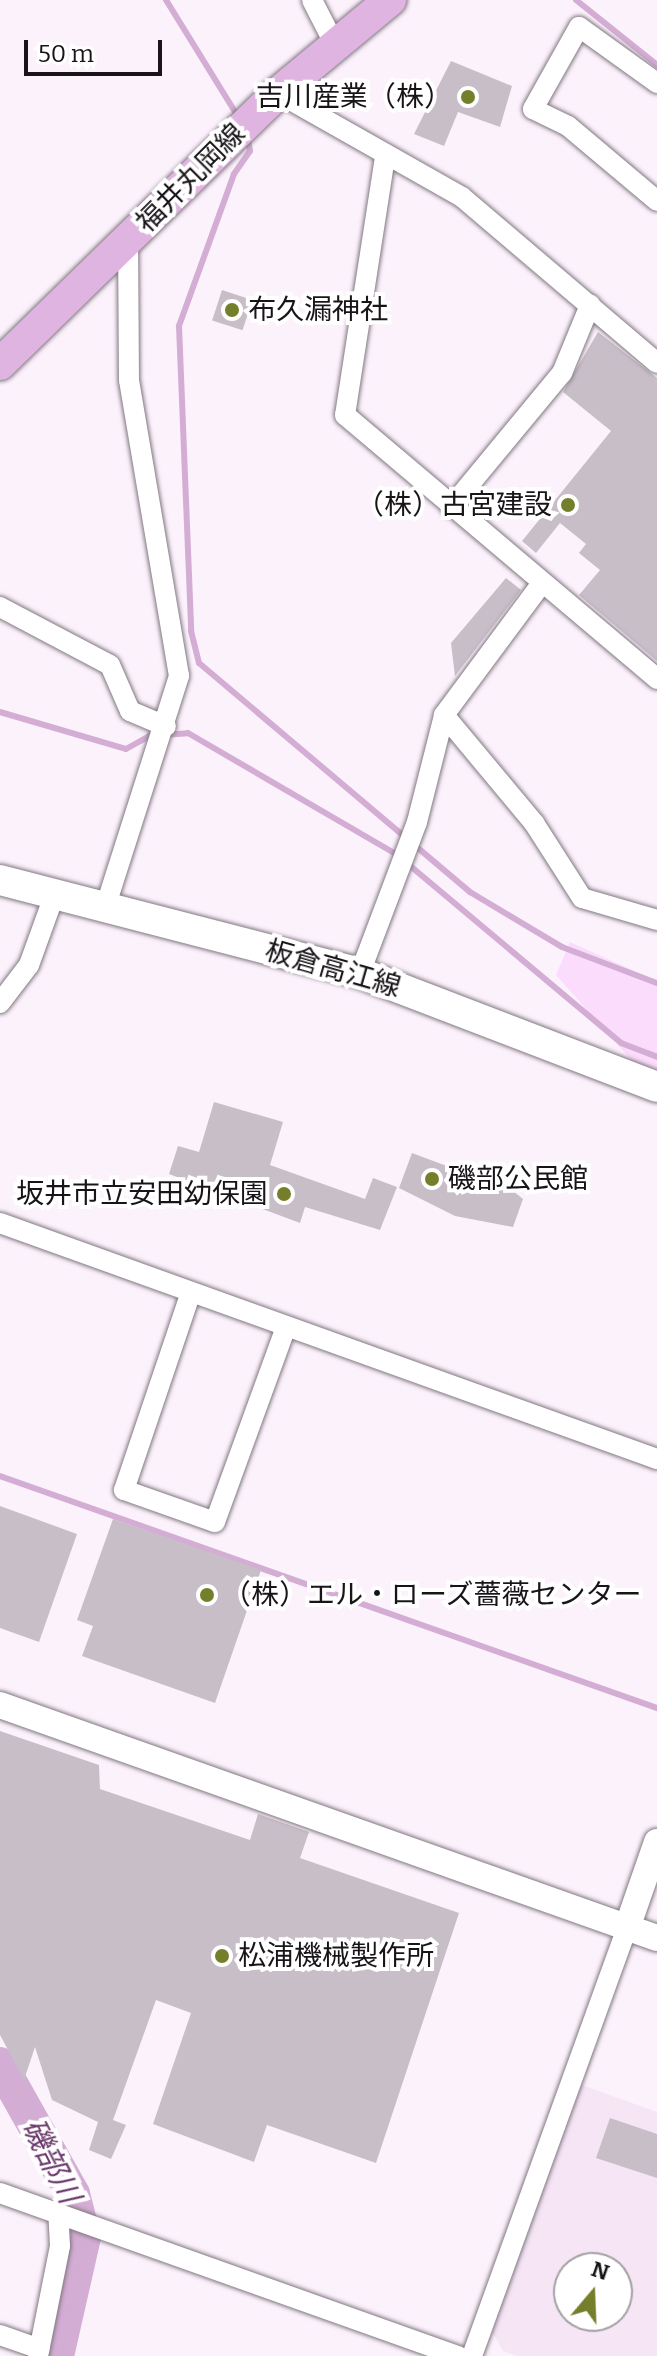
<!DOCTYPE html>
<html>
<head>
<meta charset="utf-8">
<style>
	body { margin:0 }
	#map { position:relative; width:657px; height:2356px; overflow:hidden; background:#fcf2fc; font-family:Bitter,"Noto Sans JP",serif }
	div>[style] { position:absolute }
	.built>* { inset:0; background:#f5e5f5 }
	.green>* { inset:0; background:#fcdcfd }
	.stream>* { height:6px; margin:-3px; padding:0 3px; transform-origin:3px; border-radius:3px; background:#d4add4 }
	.river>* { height:34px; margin:-17px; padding:0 17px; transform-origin:17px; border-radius:17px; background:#d4add4 }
	.building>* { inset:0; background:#c8bec8; transform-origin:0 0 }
	.roads { filter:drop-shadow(0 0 2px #817881) drop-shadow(0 0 2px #817881) }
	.minor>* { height:20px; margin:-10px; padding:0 10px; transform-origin:10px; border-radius:10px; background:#fff }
	.tertiary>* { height:26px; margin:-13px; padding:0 13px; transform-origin:13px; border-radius:13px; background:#fff }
	.secondary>* { height:30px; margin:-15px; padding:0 15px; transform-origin:15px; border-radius:15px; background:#fff }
	.primary>* { height:32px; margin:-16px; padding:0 16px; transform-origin:16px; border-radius:16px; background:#dfb4e0 }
	.dots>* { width:22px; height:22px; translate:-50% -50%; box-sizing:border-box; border:4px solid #fff; border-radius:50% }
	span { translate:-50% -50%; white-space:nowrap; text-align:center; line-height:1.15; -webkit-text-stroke:8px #fff; paint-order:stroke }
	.poi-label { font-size:28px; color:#181418 }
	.right { translate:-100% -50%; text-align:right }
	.left { translate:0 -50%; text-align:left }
	.street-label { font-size:28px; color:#181418 }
	.water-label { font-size:30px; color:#69386b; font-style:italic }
	.north { position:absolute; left:553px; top:2252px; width:80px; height:80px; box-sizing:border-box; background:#fff; border:2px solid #a3a1a3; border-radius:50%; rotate:19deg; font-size:22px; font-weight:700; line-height:32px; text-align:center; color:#181418 }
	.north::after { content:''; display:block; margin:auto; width:28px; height:36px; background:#757f2b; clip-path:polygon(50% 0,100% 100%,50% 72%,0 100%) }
	.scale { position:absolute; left:24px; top:40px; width:138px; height:36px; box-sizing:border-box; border:4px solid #181418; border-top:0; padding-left:10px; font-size:24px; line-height:28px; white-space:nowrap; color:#181418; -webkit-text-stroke:6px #fff; paint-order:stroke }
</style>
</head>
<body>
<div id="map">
	<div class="built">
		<i style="clip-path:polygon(evenodd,579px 2084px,657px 2112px,657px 2356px,517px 2356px,503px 2351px,491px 2330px,579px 2084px,569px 2268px,617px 2268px,617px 2316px,569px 2316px,569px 2268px)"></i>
	</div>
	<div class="green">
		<i style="clip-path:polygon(570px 942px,657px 981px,657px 1069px,633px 1062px,556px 975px)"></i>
	</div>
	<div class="stream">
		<i style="left:166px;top:0;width:139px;rotate:58.3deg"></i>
		<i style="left:576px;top:0;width:104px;rotate:38.7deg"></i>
		<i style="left:247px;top:135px;width:16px;rotate:79deg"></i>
		<i style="left:250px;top:151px;width:28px;rotate:125deg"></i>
		<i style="left:234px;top:174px;width:162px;rotate:109.9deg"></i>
		<i style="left:179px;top:326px;width:305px;rotate:87.7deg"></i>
		<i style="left:191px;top:631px;width:33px;rotate:76deg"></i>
		<i style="left:199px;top:663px;width:355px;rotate:40.2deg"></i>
		<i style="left:470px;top:892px;width:107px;rotate:30.9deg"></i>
		<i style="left:562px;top:947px;width:102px;rotate:20.8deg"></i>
		<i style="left:0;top:712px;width:131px;rotate:16.4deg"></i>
		<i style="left:126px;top:749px;width:26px;rotate:-29deg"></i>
		<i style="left:149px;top:736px;width:39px;rotate:-4deg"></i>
		<i style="left:188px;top:733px;width:241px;rotate:30.2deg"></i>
		<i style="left:396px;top:854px;width:294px;rotate:40deg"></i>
		<i style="left:621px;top:1043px;width:39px;rotate:21deg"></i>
		<i style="left:0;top:1476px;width:697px;rotate:19.45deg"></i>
	</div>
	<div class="river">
		<i style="left:0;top:2064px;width:149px;rotate:60.7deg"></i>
		<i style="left:73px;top:2194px;width:44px;rotate:75.7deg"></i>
		<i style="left:84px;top:2237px;width:122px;rotate:102.8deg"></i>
	</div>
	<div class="building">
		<i style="clip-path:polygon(451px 61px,512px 86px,500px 127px,458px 112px,444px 146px,414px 134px)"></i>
		<i style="left:222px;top:290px;width:32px;height:32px;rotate:18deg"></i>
		<i style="clip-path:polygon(598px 332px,657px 378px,657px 661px,579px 595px,600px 570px,579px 553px,586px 544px,560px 523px,536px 553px,522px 541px,611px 431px,563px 392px)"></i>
		<i style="clip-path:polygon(506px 578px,521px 590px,455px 676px,451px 643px)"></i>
		<i style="clip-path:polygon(214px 1102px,283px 1122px,270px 1165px,365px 1199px,373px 1178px,397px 1187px,380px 1230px,305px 1207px,300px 1223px,169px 1174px,178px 1146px,199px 1152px)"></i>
		<i style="clip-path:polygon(412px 1153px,513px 1191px,523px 1199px,513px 1227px,455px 1216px,399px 1188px)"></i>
		<i style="clip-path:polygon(0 1506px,77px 1534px,39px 1642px,0 1628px)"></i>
		<i style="clip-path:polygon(113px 1519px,261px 1570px,215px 1703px,82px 1656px,93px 1626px,77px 1620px)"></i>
		<i style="clip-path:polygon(0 1731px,99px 1765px,100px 1789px,250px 1840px,258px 1814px,309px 1832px,300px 1858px,459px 1913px,376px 2163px,267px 2125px,254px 2162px,153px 2124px,191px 2013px,156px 2000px,113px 2120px,126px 2125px,111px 2159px,89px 2150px,98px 2122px,52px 2100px,35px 2047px,24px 2080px,0 2035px)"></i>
		<i style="clip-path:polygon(610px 2118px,657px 2134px,657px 2178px,596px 2158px)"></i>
	</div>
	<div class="roads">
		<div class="minor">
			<i style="left:312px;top:0;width:48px;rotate:62.9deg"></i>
			<i style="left:657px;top:83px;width:96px;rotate:-144.3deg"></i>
			<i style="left:579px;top:27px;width:94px;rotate:119.3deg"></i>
			<i style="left:533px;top:109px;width:39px;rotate:26deg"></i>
			<i style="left:568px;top:126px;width:116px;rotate:40.1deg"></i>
			<i style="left:278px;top:93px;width:211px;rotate:29.5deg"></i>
			<i style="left:462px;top:197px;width:256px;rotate:40.4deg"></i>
			<i style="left:385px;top:157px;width:261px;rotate:98.8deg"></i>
			<i style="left:345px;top:415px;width:409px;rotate:40.2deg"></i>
			<i style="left:451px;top:507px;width:174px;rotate:-50.4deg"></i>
			<i style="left:562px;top:373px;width:74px;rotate:-67.6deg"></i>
			<i style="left:0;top:607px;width:124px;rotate:27.8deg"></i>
			<i style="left:110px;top:665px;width:50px;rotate:66.5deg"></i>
			<i style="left:130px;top:711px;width:39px;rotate:23deg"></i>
			<i style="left:444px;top:715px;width:141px;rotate:50.2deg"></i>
			<i style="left:534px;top:823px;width:89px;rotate:57.4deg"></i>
			<i style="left:582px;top:898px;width:78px;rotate:16.3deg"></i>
			<i style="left:105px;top:908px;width:244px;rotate:-72.3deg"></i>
			<i style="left:179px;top:676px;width:300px;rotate:-99.6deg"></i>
			<i style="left:129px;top:380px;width:140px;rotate:-90.4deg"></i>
			<i style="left:360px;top:973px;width:161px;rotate:-69.3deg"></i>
			<i style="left:417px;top:822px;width:110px;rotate:-75.8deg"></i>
			<i style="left:444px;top:715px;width:164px;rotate:-53.4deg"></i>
			<i style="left:0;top:1003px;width:48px;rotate:-52.7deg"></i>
			<i style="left:29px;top:965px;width:73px;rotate:-70.1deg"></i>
			<i style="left:0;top:1223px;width:698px;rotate:19.76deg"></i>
			<i style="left:191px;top:1292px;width:209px;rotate:108.7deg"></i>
			<i style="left:124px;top:1490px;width:96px;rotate:19.4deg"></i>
			<i style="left:215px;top:1522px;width:208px;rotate:-70deg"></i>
			<i style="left:0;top:2193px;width:487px;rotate:19.6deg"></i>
			<i style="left:0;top:2335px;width:42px;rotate:19.3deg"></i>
			<i style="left:38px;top:2356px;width:112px;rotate:-78.7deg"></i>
			<i style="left:60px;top:2246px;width:33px;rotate:-93deg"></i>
			<i style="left:472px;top:2356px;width:455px;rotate:-70.1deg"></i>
		</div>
		<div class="tertiary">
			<i style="left:0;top:1705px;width:697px;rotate:19.53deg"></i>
			<i style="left:627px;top:1928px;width:91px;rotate:-70.8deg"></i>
		</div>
		<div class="secondary">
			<i style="left:0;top:880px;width:372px;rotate:14.5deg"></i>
			<i style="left:360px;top:973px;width:318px;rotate:21deg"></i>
		</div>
		<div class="primary">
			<i style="left:0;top:364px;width:388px;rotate:-44.3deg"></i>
			<i style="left:278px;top:93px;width:146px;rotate:-39.7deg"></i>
		</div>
	</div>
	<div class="dots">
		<i style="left:468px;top:97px;background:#757f2b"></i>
		<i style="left:232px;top:310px;background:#757f2b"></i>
		<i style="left:568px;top:505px;background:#757f2b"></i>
		<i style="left:432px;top:1179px;background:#757f2b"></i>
		<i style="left:284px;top:1194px;background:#757f2b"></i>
		<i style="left:207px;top:1595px;background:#757f2b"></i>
		<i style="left:222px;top:1956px;background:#757f2b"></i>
	</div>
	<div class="poi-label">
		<span class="right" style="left:452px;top:97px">吉川産業（株）</span>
		<span class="left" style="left:248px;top:310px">布久漏神社</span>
		<span class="right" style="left:552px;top:505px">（株）古宮建設</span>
		<span class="left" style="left:448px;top:1179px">磯部公民館</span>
		<span class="right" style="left:268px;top:1194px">坂井市立安田幼保園</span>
		<span class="left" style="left:223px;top:1595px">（株）エル・ローズ薔薇センター</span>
		<span class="left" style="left:238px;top:1956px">松浦機械製作所</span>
	</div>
	<div class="street-label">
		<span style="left:191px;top:178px;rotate:-45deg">福井丸岡線</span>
		<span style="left:333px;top:969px;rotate:16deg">板倉高江線</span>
	</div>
	<div class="water-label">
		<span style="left:51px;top:2161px;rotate:63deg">磯部川</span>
	</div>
	<div class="north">N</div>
	<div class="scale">50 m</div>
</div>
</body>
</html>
